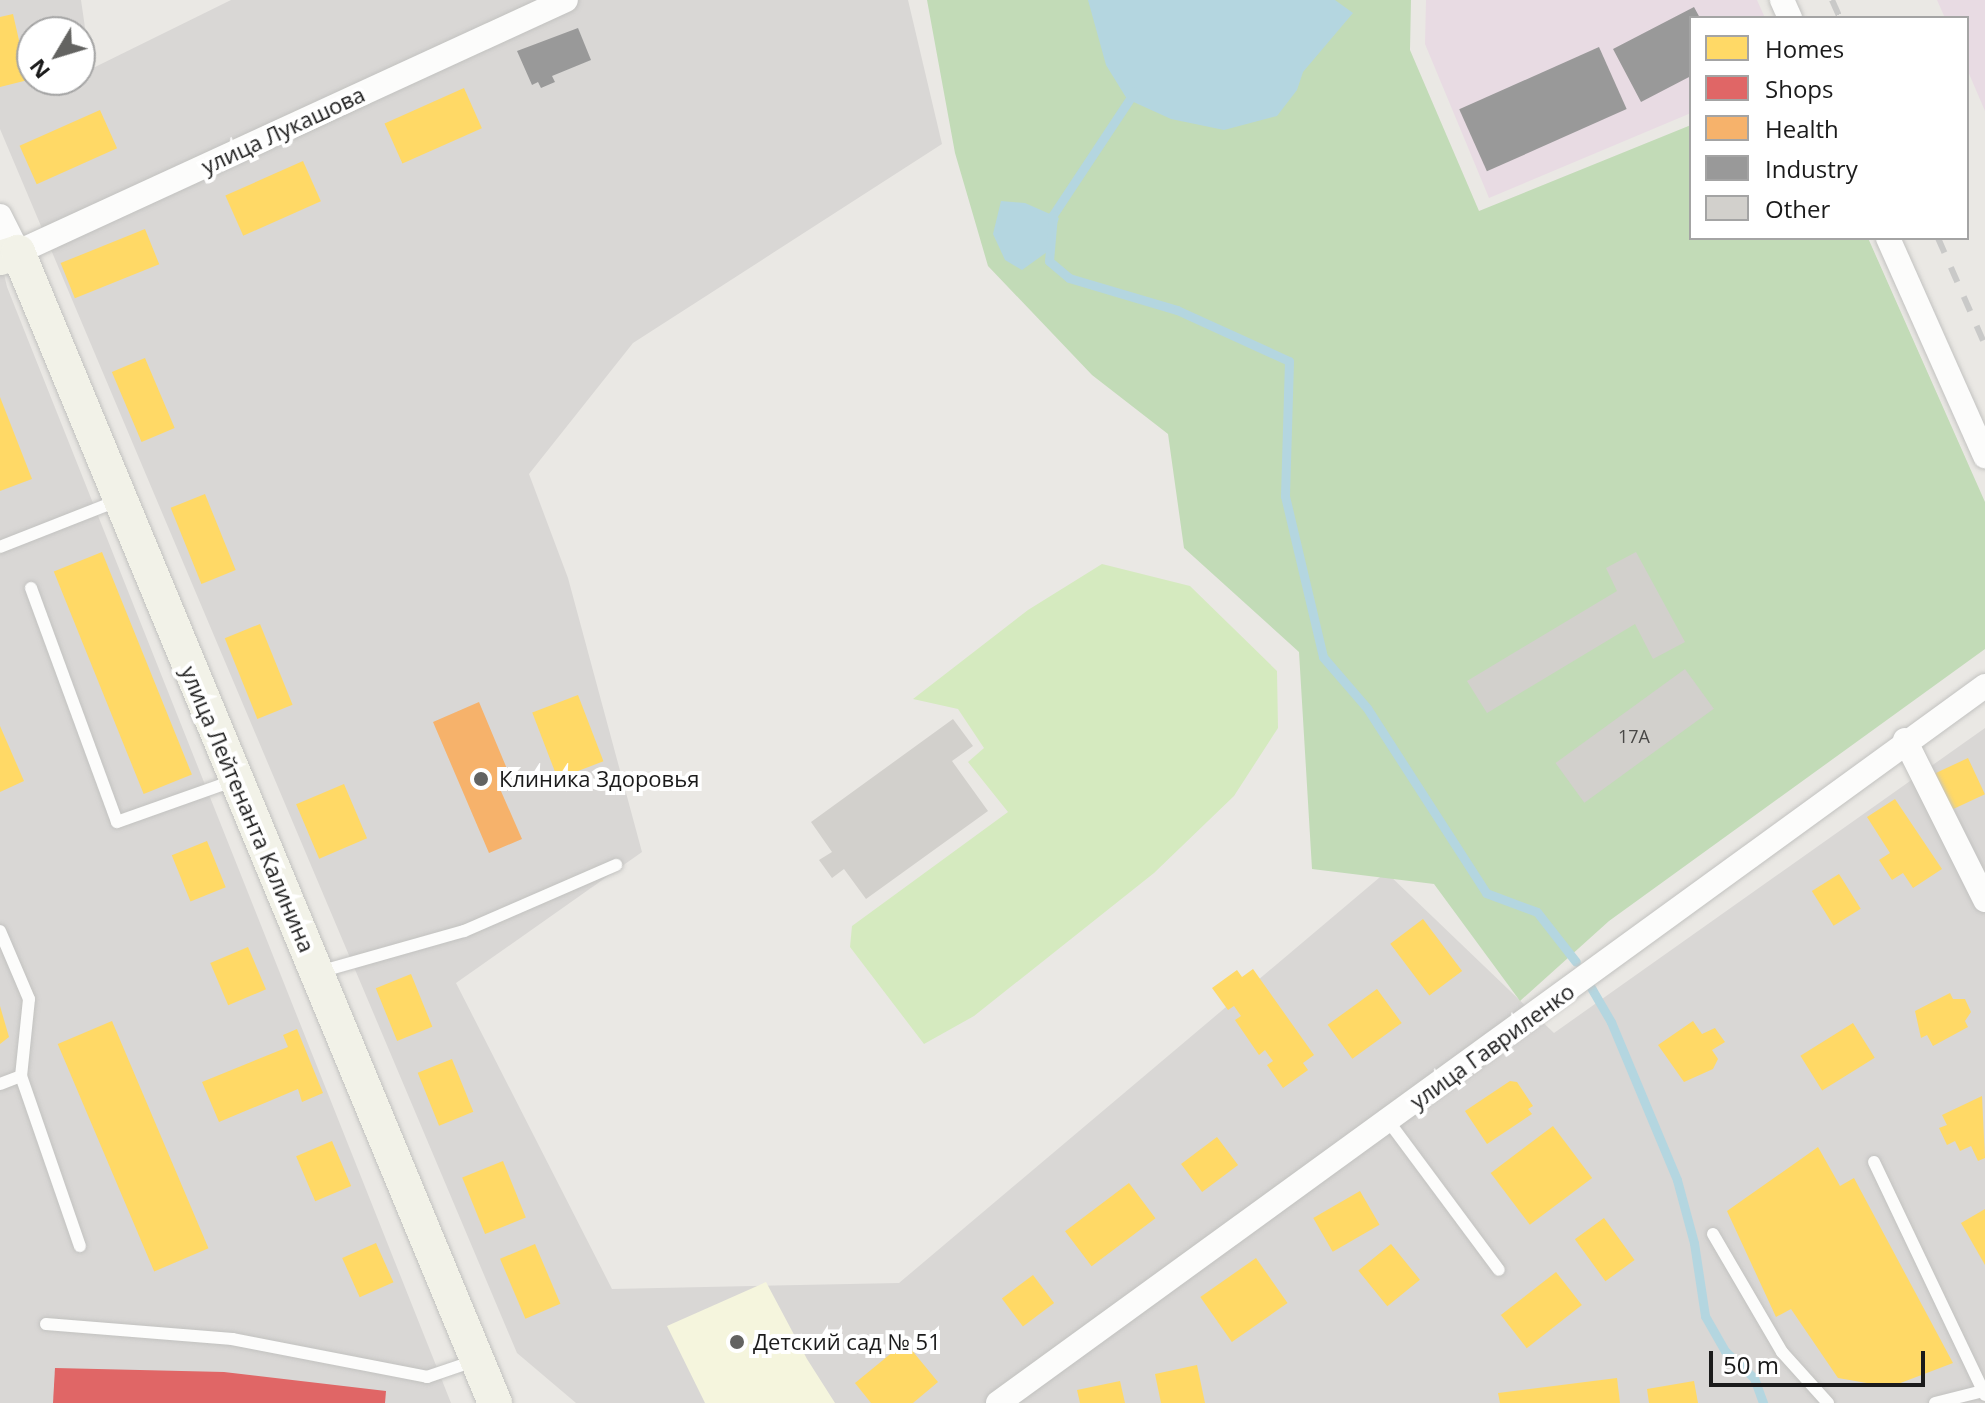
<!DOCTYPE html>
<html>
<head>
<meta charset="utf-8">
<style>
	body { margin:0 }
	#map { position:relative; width:1985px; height:1403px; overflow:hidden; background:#eae8e4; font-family:"Open Sans",sans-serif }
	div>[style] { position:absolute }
	.residential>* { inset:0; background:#d9d7d5 }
	.industrial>* { inset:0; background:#e8dbe3 }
	.education>* { inset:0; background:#f5f5dd }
	.grass>* { inset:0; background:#d5eabf }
	.forest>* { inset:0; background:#c2dbb7 }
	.water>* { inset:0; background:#b4d6e0 }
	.homes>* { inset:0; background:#ffd966; transform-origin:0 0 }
	.shops>* { inset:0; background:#e06666 }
	.health>* { inset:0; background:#f6b26b }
	.industry>* { inset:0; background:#999; transform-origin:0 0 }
	.stream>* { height:9px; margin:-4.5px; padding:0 4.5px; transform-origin:4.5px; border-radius:4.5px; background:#b4d6e0 }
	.building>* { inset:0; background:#d2d0cc; transform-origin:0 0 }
	.roads { filter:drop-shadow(0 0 2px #c2c2c0) drop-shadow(0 0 2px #c2c2c0) }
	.service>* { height:12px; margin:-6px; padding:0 6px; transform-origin:6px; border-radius:6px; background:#fcfcfb }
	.minor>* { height:24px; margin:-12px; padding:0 12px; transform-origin:12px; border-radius:12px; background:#fcfcfb }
	.secondary>* { height:34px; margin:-17px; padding:0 17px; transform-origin:17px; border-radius:17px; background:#f2f2e8 }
	.rail>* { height:6px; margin-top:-3px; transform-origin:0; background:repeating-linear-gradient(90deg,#c9c9c8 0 16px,transparent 0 32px) }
	.dots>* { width:22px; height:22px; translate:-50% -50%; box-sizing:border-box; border:4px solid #fff; border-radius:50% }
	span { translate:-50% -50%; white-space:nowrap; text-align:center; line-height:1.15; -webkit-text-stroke:8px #fff; paint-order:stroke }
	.number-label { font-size:18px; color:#494847 }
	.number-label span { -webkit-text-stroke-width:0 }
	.street-label { font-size:22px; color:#1b1b1b }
	.poi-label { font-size:22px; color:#1b1b1b }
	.left { translate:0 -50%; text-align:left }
	.legend { position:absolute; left:1689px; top:16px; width:280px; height:224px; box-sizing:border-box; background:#fff; border:2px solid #a4a4a4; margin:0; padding:10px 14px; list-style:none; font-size:24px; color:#1b1b1b }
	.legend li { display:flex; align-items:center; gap:16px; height:40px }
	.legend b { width:40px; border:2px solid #a4a4a4 }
	.north { position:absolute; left:16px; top:16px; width:80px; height:80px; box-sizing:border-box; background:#fff; border:2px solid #a4a4a4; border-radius:50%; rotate:232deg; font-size:22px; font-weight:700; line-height:32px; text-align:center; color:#1b1b1b }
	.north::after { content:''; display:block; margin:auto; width:28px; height:36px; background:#636361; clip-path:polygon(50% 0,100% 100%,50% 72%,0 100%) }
	.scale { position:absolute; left:1709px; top:1351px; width:216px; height:36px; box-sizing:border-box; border:4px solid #1b1b1b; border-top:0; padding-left:10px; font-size:24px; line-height:28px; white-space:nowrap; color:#1b1b1b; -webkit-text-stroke:6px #fff; paint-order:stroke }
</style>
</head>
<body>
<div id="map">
	<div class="residential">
		<i style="clip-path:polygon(evenodd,0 0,81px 0,91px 69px,231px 0,908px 0,942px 144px,633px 343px,529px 474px,568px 578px,642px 852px,456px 983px,612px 1289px,899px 1283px,1386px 872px,1554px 1033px,1985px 728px,1985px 1403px,576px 1403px,517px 1353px,0 129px,0 0,32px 32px,80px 32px,80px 80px,32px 80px,32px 32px)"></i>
		<i style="clip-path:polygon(0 257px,7px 287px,451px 1403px,0 1403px)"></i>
	</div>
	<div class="industrial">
		<i style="clip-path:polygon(1426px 0,1757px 0,1765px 18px,1691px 18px,1691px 113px,1489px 198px,1425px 44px)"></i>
		<i style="clip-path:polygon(1937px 0,1985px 0,1985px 111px,1967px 69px,1967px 18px,1945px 18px)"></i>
	</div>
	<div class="education">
		<i style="clip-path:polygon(766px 1282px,807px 1359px,835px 1403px,705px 1403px,667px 1326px)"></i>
	</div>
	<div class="grass">
		<i style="clip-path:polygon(1102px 564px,1190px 586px,1277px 671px,1278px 728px,1234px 796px,1154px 873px,974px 1016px,924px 1044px,850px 947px,852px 926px,1008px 812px,968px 762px,984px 748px,958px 709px,913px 699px,1028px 610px)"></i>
	</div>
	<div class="forest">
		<i style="clip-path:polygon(927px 0,1411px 0,1410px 50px,1479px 211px,1691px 125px,1691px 238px,1868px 238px,1985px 502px,1985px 649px,1609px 921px,1520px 1001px,1434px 884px,1312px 869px,1299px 652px,1184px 548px,1168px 434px,1092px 375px,988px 266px,955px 153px)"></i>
	</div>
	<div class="water">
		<i style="clip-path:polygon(1088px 0,1335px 0,1353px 13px,1303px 72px,1297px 90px,1277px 116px,1224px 130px,1171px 119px,1127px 99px,1106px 65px)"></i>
		<i style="clip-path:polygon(1001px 201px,1025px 203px,1059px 218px,1047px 252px,1022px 270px,1005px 260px,993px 234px)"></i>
	</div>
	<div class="homes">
		<i style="clip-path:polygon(13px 14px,28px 80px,0 87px,0 17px)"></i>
		<i style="left:464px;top:88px;width:44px;height:87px;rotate:66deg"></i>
		<i style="left:100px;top:110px;width:42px;height:88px;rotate:66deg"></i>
		<i style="left:303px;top:161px;width:44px;height:85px;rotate:66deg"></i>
		<i style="left:145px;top:229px;width:38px;height:91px;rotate:68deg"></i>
		<i style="left:145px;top:358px;width:76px;height:36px;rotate:67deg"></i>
		<i style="clip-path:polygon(0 397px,32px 479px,0 491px)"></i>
		<i style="left:205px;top:494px;width:82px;height:37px;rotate:68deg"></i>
		<i style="left:102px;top:552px;width:240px;height:52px;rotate:68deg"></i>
		<i style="left:260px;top:624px;width:87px;height:38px;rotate:68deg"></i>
		<i style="left:578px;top:695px;width:71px;height:49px;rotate:69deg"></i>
		<i style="clip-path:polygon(0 726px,24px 781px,0 792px)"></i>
		<i style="left:1968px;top:758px;width:40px;height:36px;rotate:65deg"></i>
		<i style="left:344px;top:784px;width:59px;height:52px;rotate:67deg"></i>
		<i style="clip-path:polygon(1895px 799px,1942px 869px,1913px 888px,1903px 873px,1892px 880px,1879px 860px,1890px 853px,1867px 817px)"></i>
		<i style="left:207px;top:841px;width:50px;height:38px;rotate:68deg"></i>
		<i style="left:1839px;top:874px;width:41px;height:32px;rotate:58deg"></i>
		<i style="left:1423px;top:919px;width:65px;height:41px;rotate:53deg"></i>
		<i style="left:248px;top:947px;width:46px;height:41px;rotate:67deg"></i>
		<i style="clip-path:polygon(1253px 969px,1314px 1055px,1303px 1063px,1308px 1070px,1283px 1088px,1267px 1065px,1273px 1061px,1265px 1050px,1259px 1055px,1235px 1020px,1241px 1016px,1234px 1006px,1228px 1010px,1212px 988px,1237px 970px,1242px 977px)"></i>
		<i style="left:411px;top:974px;width:57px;height:38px;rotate:68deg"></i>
		<i style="left:1377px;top:989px;width:42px;height:61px;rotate:54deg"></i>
		<i style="clip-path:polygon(1950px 993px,1953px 999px,1965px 999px,1971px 1012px,1965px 1021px,1968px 1027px,1933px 1046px,1927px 1035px,1921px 1038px,1915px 1011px)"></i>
		<i style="clip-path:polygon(0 1006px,9px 1037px,0 1044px)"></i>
		<i style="left:112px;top:1021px;width:247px;height:59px;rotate:67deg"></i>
		<i style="clip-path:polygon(1693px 1021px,1702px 1034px,1715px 1028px,1725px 1042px,1712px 1050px,1718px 1059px,1713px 1069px,1684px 1082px,1658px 1045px)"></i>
		<i style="left:1853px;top:1023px;width:41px;height:62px;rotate:58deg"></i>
		<i style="clip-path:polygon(297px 1029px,323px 1093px,302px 1102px,298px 1089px,219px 1122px,202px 1082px,288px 1047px,283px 1035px)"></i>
		<i style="left:452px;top:1059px;width:57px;height:37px;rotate:68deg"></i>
		<i style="clip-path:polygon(1510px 1081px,1517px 1082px,1533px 1106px,1528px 1109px,1532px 1114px,1487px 1144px,1465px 1111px)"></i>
		<i style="clip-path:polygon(1982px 1096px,1985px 1158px,1978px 1161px,1971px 1146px,1960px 1151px,1955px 1141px,1947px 1145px,1939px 1128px,1947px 1125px,1942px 1115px)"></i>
		<i style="left:1553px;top:1126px;width:65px;height:78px;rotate:53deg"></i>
		<i style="left:1217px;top:1137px;width:35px;height:45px;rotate:53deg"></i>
		<i style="left:332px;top:1141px;width:49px;height:39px;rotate:67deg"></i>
		<i style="clip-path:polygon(1818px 1147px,1840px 1186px,1854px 1178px,1953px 1363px,1890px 1387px,1838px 1378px,1791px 1309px,1776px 1317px,1727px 1211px)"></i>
		<i style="left:503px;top:1161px;width:61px;height:44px;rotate:68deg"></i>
		<i style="left:1129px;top:1183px;width:44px;height:80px;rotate:53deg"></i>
		<i style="left:1360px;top:1191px;width:39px;height:54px;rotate:60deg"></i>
		<i style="clip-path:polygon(1985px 1209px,1985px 1265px,1961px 1223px)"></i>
		<i style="left:1604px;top:1218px;width:52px;height:36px;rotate:54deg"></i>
		<i style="left:376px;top:1243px;width:43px;height:37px;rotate:66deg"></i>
		<i style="left:535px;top:1244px;width:65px;height:38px;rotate:67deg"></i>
		<i style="left:1391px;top:1244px;width:46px;height:42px;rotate:51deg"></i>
		<i style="left:1256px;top:1258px;width:55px;height:68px;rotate:55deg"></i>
		<i style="left:1556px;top:1272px;width:42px;height:70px;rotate:52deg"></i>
		<i style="left:1033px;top:1275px;width:35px;height:39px;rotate:53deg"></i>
		<i style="clip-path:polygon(905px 1342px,938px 1382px,913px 1403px,871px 1403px,855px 1383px)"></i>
		<i style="clip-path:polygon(1197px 1365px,1205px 1403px,1161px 1403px,1155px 1374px)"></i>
		<i style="clip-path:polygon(1617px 1378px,1620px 1403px,1500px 1403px,1498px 1393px)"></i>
		<i style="clip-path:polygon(1120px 1381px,1125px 1403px,1080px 1403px,1077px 1390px)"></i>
		<i style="clip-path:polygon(1694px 1381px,1698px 1403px,1649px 1403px,1647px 1389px)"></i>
	</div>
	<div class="shops">
		<i style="clip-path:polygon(55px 1368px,224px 1372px,386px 1391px,385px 1403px,53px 1403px)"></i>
	</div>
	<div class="health">
		<i style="clip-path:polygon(479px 702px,510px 776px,497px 782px,522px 839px,489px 853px,433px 722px)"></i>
	</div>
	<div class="industry">
		<i style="clip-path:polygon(1694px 7px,1700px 18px,1691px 18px,1691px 76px,1641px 102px,1613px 49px)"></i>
		<i style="clip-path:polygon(578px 28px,591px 60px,552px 76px,555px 82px,541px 88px,538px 82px,532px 85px,517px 51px)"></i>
		<i style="left:1599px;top:47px;width:68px;height:153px;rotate:66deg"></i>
	</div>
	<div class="stream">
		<i style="left:1135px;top:91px;width:149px;rotate:123.5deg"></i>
		<i style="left:1053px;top:215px;width:46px;rotate:95deg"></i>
		<i style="left:1049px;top:261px;width:26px;rotate:40deg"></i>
		<i style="left:1069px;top:278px;width:113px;rotate:16.5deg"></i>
		<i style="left:1177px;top:310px;width:123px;rotate:24.5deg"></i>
		<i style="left:1289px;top:361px;width:135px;rotate:91.7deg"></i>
		<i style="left:1285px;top:496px;width:165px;rotate:76.7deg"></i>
		<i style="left:1323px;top:657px;width:67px;rotate:49.2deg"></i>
		<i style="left:1367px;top:708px;width:220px;rotate:57.2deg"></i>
		<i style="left:1486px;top:893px;width:54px;rotate:20.4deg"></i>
		<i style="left:1537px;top:912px;width:63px;rotate:52deg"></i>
		<i style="left:1586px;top:979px;width:50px;rotate:59.8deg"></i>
		<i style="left:1611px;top:1022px;width:171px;rotate:67.3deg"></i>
		<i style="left:1677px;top:1180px;width:65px;rotate:74.9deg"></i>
		<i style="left:1694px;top:1243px;width:74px;rotate:81.4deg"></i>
		<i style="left:1705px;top:1316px;width:40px;rotate:60.3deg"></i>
		<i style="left:1725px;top:1351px;width:40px;rotate:43deg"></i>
		<i style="left:1754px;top:1378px;width:27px;rotate:70deg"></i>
	</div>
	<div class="building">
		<i style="clip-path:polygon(1636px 552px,1685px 642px,1653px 659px,1635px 624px,1487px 713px,1467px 681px,1617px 591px,1606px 568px)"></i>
		<i style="left:1685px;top:669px;width:49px;height:160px;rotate:54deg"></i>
		<i style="clip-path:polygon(953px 719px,973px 746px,952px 761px,988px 811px,866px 899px,844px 869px,832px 878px,819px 860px,832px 852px,811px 822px)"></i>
	</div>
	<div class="roads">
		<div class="service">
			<i style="left:0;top:547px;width:126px;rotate:-21.5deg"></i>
			<i style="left:31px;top:588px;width:249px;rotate:69.8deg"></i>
			<i style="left:117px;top:822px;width:123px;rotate:-19.5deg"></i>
			<i style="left:0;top:931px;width:74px;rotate:66.9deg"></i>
			<i style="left:29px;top:999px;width:77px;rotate:95.9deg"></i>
			<i style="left:21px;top:1076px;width:22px;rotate:159deg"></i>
			<i style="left:319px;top:972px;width:151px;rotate:-15.8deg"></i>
			<i style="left:464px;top:931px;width:166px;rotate:-23.5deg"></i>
			<i style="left:21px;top:1076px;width:180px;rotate:70.9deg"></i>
			<i style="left:1389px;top:1122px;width:184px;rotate:53.4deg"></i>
			<i style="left:1874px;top:1162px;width:258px;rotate:64.5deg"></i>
			<i style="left:1713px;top:1234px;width:137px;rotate:59.7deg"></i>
			<i style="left:1782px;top:1352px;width:69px;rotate:48deg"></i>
			<i style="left:46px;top:1324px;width:187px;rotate:4.6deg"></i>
			<i style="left:232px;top:1339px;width:199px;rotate:11deg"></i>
			<i style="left:427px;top:1377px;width:50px;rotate:-18.8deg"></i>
			<i style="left:1935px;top:1403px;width:49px;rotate:-14deg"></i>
		</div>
		<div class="minor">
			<i style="left:1782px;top:0;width:20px;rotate:66deg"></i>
			<i style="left:0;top:216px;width:40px;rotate:63.4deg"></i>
			<i style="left:18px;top:252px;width:603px;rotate:-24.7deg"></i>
			<i style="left:1888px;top:238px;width:239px;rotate:66deg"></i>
			<i style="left:1905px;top:740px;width:179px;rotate:63.4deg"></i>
			<i style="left:998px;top:1403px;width:1220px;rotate:-36deg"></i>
		</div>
		<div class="secondary">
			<i style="left:0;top:258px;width:19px;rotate:-18deg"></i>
			<i style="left:18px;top:252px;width:1246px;rotate:67.49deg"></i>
		</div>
	</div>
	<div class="rail">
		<i style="left:1832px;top:0;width:20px;rotate:66deg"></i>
		<i style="left:1938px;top:238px;width:117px;rotate:66.3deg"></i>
	</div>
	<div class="dots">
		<i style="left:481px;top:779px;background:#636361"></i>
		<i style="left:737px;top:1342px;background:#636361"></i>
	</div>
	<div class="number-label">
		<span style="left:1634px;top:736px">17А</span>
	</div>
	<div class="street-label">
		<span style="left:283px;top:130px;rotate:-25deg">улица Лукашова</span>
		<span style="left:248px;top:809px;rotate:67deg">улица Лейтенанта Калинина</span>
		<span style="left:1492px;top:1046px;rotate:-36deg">улица Гавриленко</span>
	</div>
	<div class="poi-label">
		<span class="left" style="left:499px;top:779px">Клиника Здоровья</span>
		<span class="left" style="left:753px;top:1342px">Детский сад № 51</span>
	</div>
	<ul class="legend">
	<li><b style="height:22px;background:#ffd966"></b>Homes</li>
	<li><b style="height:22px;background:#e06666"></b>Shops</li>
	<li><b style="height:22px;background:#f6b26b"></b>Health</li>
	<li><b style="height:22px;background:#999"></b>Industry</li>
	<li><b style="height:22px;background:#d2d0cc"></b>Other</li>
	</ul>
	<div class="north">N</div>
	<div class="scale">50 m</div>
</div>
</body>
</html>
